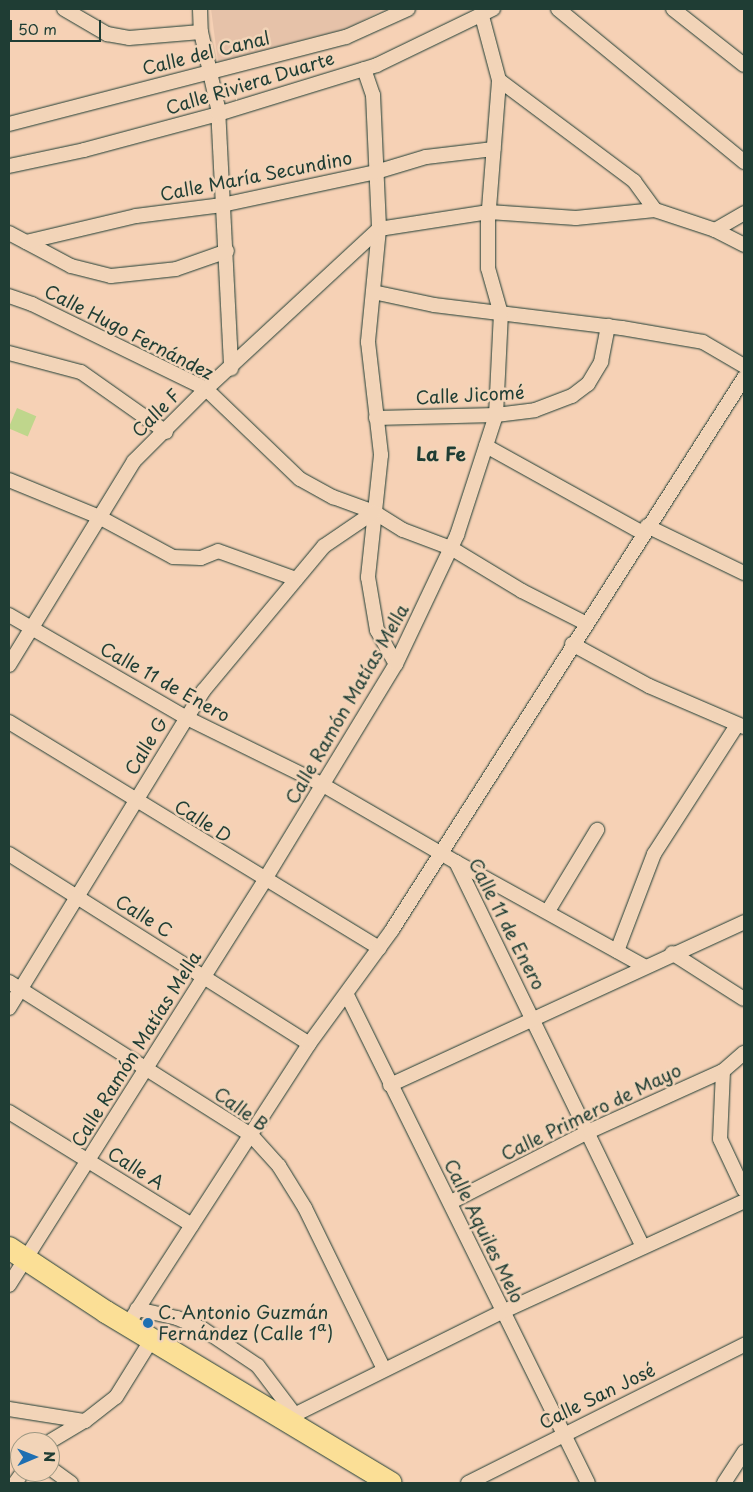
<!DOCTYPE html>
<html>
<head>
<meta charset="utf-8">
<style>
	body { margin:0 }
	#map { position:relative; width:753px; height:1492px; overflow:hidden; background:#f6d1b5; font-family:"Playpen Sans",sans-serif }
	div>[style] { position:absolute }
	.built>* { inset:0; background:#e6c2a9 }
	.green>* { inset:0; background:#bfd68c; transform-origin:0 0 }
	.roads { filter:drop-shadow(0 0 1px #1f3d34) drop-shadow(0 0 1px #1f3d34) }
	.minor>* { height:14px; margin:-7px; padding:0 7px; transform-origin:7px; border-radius:7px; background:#f2d4b8 }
	.primary>* { height:22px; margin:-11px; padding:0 11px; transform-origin:11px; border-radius:11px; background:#fbdf96 }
	.dots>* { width:14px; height:14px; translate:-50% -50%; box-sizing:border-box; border:2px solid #f2d4b8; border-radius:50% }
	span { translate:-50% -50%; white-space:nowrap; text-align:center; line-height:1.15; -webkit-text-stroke:5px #f2d4b8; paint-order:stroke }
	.street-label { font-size:18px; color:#1f3d34 }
	.poi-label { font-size:18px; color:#1f3d34 }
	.left { translate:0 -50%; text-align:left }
	.neighbourhood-label { font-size:19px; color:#1f3d34; font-weight:700 }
	.frame { position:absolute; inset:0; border:10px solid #1f3d34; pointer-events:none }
	.north { position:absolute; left:10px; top:1432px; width:50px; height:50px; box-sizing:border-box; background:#f2d4b8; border:1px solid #9e9883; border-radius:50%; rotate:89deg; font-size:14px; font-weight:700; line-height:20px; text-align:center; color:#1f3d34 }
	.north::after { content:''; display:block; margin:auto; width:18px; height:22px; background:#1f6fb2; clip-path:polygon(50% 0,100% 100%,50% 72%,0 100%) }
	.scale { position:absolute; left:10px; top:20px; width:91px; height:22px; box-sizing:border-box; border:2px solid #1f3d34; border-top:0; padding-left:6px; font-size:15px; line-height:18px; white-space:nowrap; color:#1f3d34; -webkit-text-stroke:4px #f2d4b8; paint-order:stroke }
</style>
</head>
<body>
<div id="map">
	<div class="built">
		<i style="clip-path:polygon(211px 9px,383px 9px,350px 28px,218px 62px)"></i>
	</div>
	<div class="green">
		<i style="left:17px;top:408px;width:21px;height:22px;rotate:23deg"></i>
	</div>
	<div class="roads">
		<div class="minor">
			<i style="left:64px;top:9px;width:50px;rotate:30.2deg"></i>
			<i style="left:107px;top:34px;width:22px;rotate:10deg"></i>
			<i style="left:129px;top:38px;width:72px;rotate:-4.8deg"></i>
			<i style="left:200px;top:9px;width:23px;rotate:88deg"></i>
			<i style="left:201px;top:32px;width:78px;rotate:77.4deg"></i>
			<i style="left:218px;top:108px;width:261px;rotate:87.1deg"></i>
			<i style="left:558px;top:9px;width:241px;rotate:39.4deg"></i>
			<i style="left:673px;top:9px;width:90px;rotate:38.3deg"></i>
			<i style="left:364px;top:69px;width:28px;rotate:71deg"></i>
			<i style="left:373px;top:95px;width:134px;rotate:87.4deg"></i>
			<i style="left:379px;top:229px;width:114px;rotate:95.6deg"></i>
			<i style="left:368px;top:342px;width:114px;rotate:83.4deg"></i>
			<i style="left:381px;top:455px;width:123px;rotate:96.1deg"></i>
			<i style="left:368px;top:577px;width:54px;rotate:80.4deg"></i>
			<i style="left:377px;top:630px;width:39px;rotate:61deg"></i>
			<i style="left:499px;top:80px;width:169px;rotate:36.8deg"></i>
			<i style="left:634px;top:181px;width:36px;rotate:54deg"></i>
			<i style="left:9px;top:124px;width:348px;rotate:-14.5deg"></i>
			<i style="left:346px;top:37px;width:68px;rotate:-24.3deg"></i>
			<i style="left:9px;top:166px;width:77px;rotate:-12deg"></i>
			<i style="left:84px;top:150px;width:139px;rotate:-15deg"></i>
			<i style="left:218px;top:114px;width:166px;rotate:-17.1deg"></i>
			<i style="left:377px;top:65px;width:129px;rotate:-25.8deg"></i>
			<i style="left:715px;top:230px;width:34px;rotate:-30deg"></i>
			<i style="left:9px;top:233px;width:70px;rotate:28deg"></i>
			<i style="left:71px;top:266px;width:41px;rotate:14deg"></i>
			<i style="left:111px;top:276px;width:65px;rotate:-6.1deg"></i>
			<i style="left:176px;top:269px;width:54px;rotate:-19.4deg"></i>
			<i style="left:26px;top:242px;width:113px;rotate:-13.3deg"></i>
			<i style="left:136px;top:216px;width:87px;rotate:-7.3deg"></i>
			<i style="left:222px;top:205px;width:157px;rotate:-12.1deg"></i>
			<i style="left:376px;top:172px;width:52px;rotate:-16.7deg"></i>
			<i style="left:426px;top:157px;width:68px;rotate:-6.7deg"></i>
			<i style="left:373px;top:292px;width:62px;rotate:12deg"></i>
			<i style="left:434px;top:305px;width:189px;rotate:7deg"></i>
			<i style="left:622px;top:328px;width:82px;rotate:9.8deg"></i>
			<i style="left:703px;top:342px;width:48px;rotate:30.3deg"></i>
			<i style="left:9px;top:296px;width:24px;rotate:19deg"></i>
			<i style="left:32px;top:304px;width:194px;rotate:26deg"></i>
			<i style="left:206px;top:389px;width:130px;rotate:43.8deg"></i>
			<i style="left:300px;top:479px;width:38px;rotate:29deg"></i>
			<i style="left:333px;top:497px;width:44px;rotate:20.1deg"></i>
			<i style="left:374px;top:512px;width:34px;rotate:32deg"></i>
			<i style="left:403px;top:530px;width:51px;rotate:20.6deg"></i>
			<i style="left:451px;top:548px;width:83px;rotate:31.2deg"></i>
			<i style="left:522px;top:591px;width:71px;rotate:26.9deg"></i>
			<i style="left:9px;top:353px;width:74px;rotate:14.8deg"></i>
			<i style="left:81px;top:372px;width:104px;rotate:35.2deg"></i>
			<i style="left:376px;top:418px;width:120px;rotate:-1.4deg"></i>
			<i style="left:496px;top:415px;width:39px;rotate:-7deg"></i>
			<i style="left:535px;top:410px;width:40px;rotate:-21deg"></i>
			<i style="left:572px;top:396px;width:20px;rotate:-37deg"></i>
			<i style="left:588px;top:384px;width:26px;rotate:-59deg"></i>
			<i style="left:601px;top:362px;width:37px;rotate:-79deg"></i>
			<i style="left:486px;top:446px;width:179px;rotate:29deg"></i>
			<i style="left:9px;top:480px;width:97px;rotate:22.3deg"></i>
			<i style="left:99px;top:517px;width:84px;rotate:28.4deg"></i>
			<i style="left:173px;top:557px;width:28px;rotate:2deg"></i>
			<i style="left:201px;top:558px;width:18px;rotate:-22deg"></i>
			<i style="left:218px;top:551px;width:83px;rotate:19.7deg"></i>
			<i style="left:647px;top:526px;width:108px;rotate:25.9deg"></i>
			<i style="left:9px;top:615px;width:203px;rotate:30.1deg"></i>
			<i style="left:185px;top:717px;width:154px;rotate:26.2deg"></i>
			<i style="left:323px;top:785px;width:154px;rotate:30.1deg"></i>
			<i style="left:456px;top:862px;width:428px;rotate:64.1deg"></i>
			<i style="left:572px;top:644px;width:88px;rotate:28.6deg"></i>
			<i style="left:649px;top:686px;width:103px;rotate:23.3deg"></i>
			<i style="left:9px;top:665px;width:239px;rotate:-58.5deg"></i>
			<i style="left:134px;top:461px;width:102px;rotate:-45deg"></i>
			<i style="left:206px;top:389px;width:236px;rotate:-42.8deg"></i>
			<i style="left:379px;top:229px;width:111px;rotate:-8.8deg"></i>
			<i style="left:489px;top:212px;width:87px;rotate:3.9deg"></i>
			<i style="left:576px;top:218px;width:79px;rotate:-5.8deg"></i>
			<i style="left:655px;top:210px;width:63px;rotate:18.4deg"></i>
			<i style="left:715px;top:230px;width:33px;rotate:27deg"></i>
			<i style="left:9px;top:722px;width:434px;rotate:31.4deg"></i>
			<i style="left:9px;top:854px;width:355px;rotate:32.3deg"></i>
			<i style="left:456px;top:862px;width:215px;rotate:29deg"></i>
			<i style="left:548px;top:911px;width:95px;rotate:-58.8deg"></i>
			<i style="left:617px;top:951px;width:104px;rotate:-69.1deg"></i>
			<i style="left:654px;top:854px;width:151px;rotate:-57.2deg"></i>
			<i style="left:672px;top:953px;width:85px;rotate:32.6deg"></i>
			<i style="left:9px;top:982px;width:286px;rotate:32.3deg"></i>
			<i style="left:251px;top:1135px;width:42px;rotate:47.9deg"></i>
			<i style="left:279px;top:1166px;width:49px;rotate:58.2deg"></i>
			<i style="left:305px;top:1208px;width:179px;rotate:63.9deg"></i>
			<i style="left:347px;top:995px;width:544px;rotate:63.72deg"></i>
			<i style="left:9px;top:1008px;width:373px;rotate:-58.5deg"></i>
			<i style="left:204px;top:690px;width:187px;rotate:-50.2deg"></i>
			<i style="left:324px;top:546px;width:60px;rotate:-34.2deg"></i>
			<i style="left:723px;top:1071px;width:68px;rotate:92.5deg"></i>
			<i style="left:720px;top:1139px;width:56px;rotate:64.8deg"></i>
			<i style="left:390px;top:1085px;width:390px;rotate:-24.7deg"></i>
			<i style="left:9px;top:1112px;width:215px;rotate:31.7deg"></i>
			<i style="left:451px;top:1202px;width:156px;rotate:-27.1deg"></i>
			<i style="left:590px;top:1131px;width:146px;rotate:-24.3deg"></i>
			<i style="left:723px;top:1071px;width:28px;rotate:-41deg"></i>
			<i style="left:9px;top:1285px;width:478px;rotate:-57.7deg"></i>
			<i style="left:264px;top:881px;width:254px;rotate:-58.7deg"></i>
			<i style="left:396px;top:664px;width:143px;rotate:-64.7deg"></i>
			<i style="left:457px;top:535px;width:126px;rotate:-72deg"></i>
			<i style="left:496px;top:415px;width:101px;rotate:-87.2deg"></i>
			<i style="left:501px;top:314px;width:48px;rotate:-105.8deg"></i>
			<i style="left:488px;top:268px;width:47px;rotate:-90deg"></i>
			<i style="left:488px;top:221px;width:141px;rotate:-85.5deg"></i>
			<i style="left:499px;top:80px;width:66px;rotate:-104.9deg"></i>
			<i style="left:137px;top:1309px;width:41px;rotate:12.7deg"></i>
			<i style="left:177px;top:1318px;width:28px;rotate:23deg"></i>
			<i style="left:203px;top:1329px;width:66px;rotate:33.9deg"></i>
			<i style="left:258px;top:1366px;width:61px;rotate:52.9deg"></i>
			<i style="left:128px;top:1324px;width:333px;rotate:-57.1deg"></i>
			<i style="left:309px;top:1044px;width:141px;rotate:-53.9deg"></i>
			<i style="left:392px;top:930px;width:655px;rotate:-57.48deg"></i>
			<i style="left:9px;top:1409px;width:77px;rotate:9deg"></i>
			<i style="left:85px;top:1421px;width:39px;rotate:-38deg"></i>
			<i style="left:116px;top:1397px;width:68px;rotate:-58.2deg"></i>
			<i style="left:284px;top:1420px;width:243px;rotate:-26.4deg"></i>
			<i style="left:502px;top:1312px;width:266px;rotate:-24.6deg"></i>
			<i style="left:49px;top:1442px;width:41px;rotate:-31deg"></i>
			<i style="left:50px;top:1468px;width:26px;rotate:36deg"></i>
			<i style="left:15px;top:1483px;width:14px;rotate:-54deg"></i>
			<i style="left:468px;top:1483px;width:309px;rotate:-26.6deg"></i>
			<i style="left:724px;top:1483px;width:37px;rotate:-57deg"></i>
		</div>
		<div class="primary">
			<i style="left:9px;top:1248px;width:116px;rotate:33.4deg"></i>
			<i style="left:106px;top:1312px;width:332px;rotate:31deg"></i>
		</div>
	</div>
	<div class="dots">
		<i style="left:148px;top:1323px;background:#1f6fb2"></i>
	</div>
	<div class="street-label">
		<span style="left:206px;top:53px;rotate:-14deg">Calle del Canal</span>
		<span style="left:250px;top:83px;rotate:-17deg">Calle Riviera Duarte</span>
		<span style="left:256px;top:176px;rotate:-11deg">Calle María Secundino</span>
		<span style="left:129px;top:332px;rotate:27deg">Calle Hugo Fernández</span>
		<span style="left:470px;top:395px;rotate:-3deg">Calle Jicomé</span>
		<span style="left:156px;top:413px;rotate:-45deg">Calle F</span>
		<span style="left:165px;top:682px;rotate:29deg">Calle 11 de Enero</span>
		<span style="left:347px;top:704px;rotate:-60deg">Calle Ramón Matías Mella</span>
		<span style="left:146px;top:746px;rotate:-59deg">Calle G</span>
		<span style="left:203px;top:821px;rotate:32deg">Calle D</span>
		<span style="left:144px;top:916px;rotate:32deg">Calle C</span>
		<span style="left:507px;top:924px;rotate:63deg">Calle 11 de Enero</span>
		<span style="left:136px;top:1049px;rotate:-58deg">Calle Ramón Matías Mella</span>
		<span style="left:241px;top:1109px;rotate:36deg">Calle B</span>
		<span style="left:591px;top:1112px;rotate:-26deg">Calle Primero de Mayo</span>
		<span style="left:136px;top:1168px;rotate:32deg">Calle A</span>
		<span style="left:484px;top:1231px;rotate:64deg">Calle Aquiles Melo</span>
		<span style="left:597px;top:1396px;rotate:-26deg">Calle San José</span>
	</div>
	<div class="poi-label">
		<span class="left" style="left:158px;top:1323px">C. Antonio Guzmán<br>Fernández (Calle 1ª)</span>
	</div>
	<div class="neighbourhood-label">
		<span style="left:441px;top:454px">La Fe</span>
	</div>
	<div class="frame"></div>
	<div class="north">N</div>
	<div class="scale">50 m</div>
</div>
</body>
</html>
